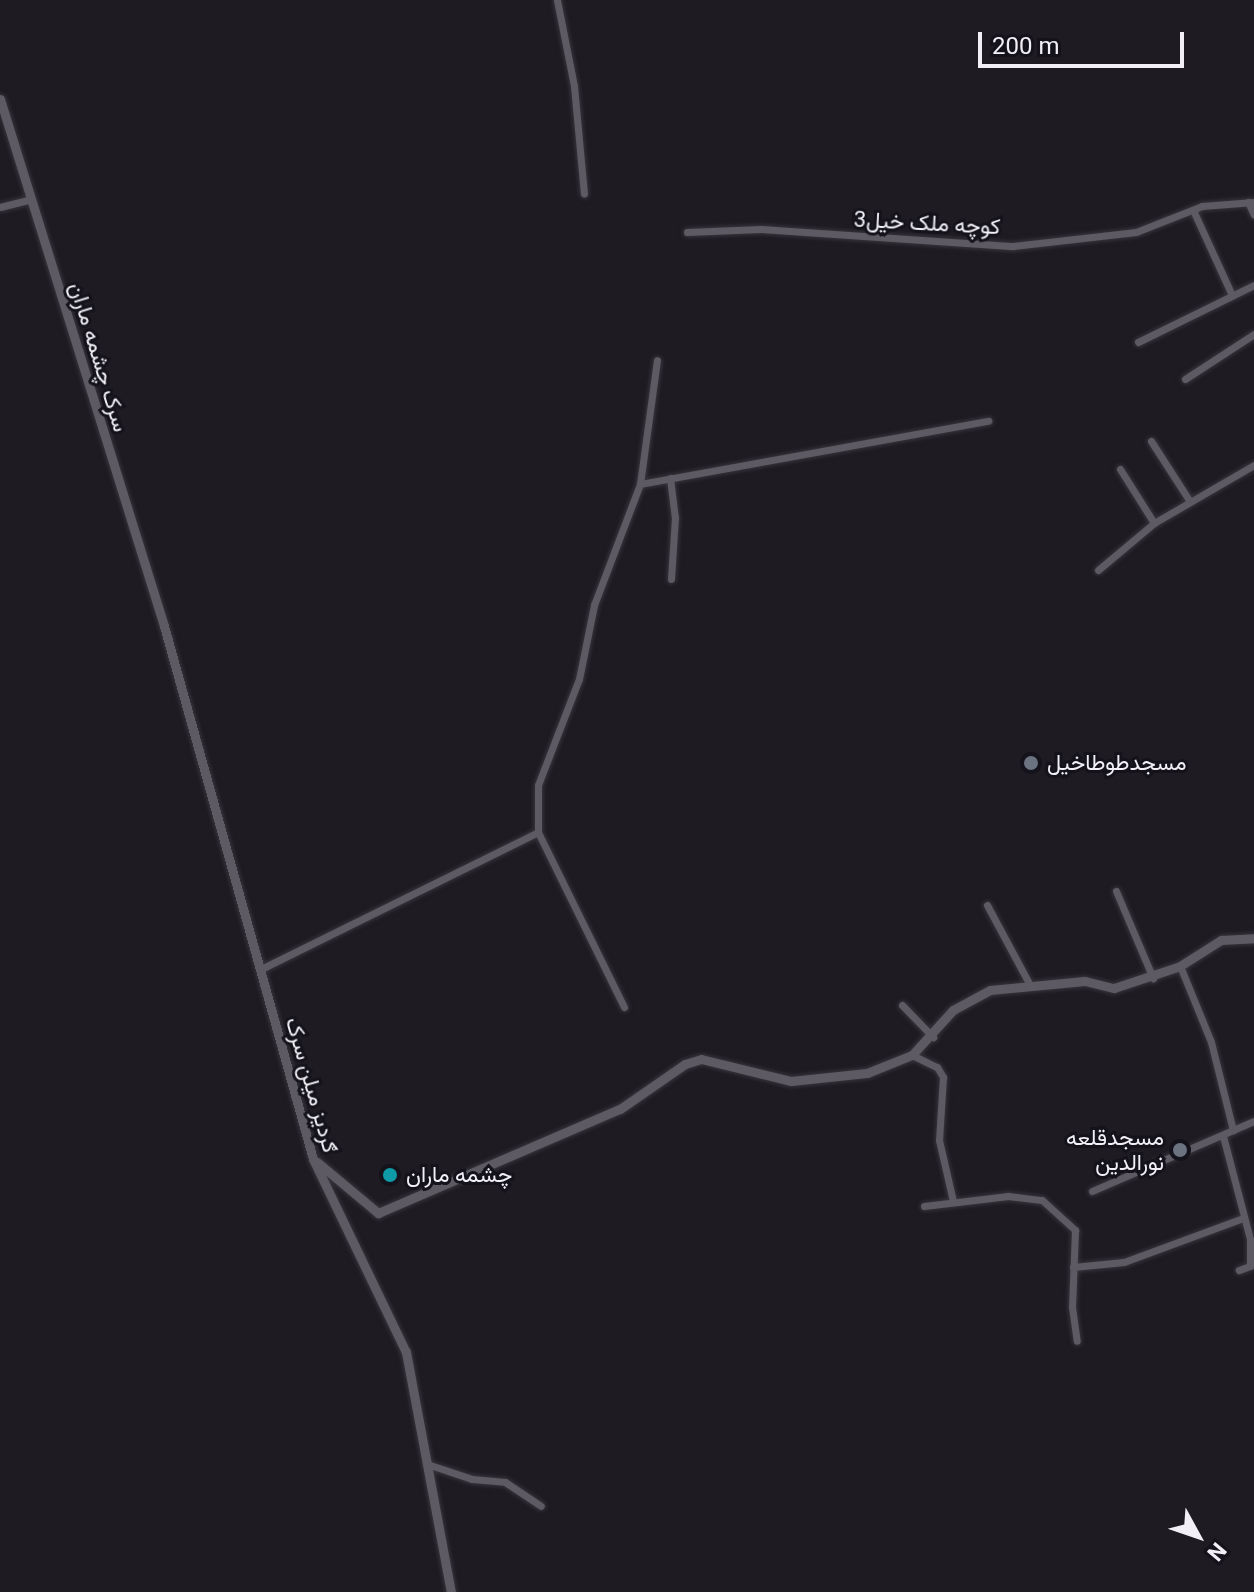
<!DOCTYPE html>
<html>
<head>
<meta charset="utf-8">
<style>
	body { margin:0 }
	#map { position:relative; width:1254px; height:1592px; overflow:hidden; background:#1e1b23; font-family:Roboto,Vazirmatn,sans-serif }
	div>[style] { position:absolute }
	.roads { filter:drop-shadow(0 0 2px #37353b) drop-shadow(0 0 2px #37353b) }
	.street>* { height:7px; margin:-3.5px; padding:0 3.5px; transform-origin:3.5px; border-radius:3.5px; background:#5d5a64 }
	.secondary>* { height:9px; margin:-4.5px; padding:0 4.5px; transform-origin:4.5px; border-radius:4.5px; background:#5d5a64 }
	.dots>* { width:22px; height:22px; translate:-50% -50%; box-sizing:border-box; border:4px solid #14121a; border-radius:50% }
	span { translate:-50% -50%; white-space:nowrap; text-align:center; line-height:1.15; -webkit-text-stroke:6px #14121a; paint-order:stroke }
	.street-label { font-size:22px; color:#f2f0f6 }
	.poi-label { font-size:22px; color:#f2f0f6 }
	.left { translate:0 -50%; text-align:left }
	.right { translate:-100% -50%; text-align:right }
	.north { position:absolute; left:1158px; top:1496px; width:80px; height:80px; -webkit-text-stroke:6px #14121a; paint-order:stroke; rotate:130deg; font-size:22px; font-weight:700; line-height:32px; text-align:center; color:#f2f0f6 }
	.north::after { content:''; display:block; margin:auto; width:28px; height:36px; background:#f2f0f6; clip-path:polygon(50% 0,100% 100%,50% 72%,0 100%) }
	.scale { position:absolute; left:978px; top:32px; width:206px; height:36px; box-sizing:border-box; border:4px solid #f2f0f6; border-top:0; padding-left:10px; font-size:24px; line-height:28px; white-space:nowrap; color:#f2f0f6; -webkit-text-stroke:6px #14121a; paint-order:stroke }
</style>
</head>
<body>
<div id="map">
	<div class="roads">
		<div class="street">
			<i style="left:557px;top:0;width:88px;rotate:78.8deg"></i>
			<i style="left:574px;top:86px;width:108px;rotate:84.7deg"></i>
			<i style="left:1248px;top:202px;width:14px;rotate:65deg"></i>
			<i style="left:0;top:207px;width:32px;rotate:-14deg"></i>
			<i style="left:1193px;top:210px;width:94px;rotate:65.4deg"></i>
			<i style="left:687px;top:232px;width:74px;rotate:-2.3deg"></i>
			<i style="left:761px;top:229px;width:253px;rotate:3.9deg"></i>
			<i style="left:1013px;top:246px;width:124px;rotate:-6.5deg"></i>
			<i style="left:1136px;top:232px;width:71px;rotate:-21.5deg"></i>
			<i style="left:1202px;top:206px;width:52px;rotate:-4.4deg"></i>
			<i style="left:1138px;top:342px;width:129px;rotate:-26.2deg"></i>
			<i style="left:1185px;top:379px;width:82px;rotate:-33.1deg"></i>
			<i style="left:1151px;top:441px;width:70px;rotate:57.2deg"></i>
			<i style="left:1120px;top:469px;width:64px;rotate:57.8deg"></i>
			<i style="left:670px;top:478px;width:39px;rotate:83deg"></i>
			<i style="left:675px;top:517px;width:62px;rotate:93.7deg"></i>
			<i style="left:640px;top:484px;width:354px;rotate:-10.3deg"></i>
			<i style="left:1098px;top:570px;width:73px;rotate:-40deg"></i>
			<i style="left:1154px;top:523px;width:116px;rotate:-30.1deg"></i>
			<i style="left:1116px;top:891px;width:95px;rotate:67deg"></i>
			<i style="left:987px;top:905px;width:93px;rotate:61.8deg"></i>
			<i style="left:1180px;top:966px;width:82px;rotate:67.8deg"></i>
			<i style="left:1211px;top:1042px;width:91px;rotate:76deg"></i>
			<i style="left:261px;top:969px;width:309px;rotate:-26.3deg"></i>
			<i style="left:902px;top:1005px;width:45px;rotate:45.9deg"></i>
			<i style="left:624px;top:1007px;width:195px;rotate:-116.2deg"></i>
			<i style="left:538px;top:832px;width:47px;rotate:-90deg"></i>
			<i style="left:538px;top:785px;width:114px;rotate:-68.9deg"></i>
			<i style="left:579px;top:679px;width:76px;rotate:-78.5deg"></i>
			<i style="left:594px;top:605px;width:129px;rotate:-69.2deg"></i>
			<i style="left:640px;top:484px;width:125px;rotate:-82.2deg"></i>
			<i style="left:912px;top:1055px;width:28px;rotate:26deg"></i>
			<i style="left:937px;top:1067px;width:12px;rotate:59deg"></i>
			<i style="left:943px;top:1077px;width:63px;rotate:93.6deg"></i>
			<i style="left:939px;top:1140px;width:63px;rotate:77.1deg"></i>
			<i style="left:1223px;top:1136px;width:106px;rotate:75.3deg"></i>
			<i style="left:1250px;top:1239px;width:27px;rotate:90deg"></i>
			<i style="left:1250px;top:1266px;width:12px;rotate:160deg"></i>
			<i style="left:1092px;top:1191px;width:176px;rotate:-23.4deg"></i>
			<i style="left:924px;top:1206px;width:85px;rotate:-6.8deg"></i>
			<i style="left:1008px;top:1196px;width:34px;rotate:7deg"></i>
			<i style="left:1042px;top:1200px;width:45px;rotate:42.3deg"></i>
			<i style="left:1075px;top:1230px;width:77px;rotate:92.2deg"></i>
			<i style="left:1072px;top:1307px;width:34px;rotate:82deg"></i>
			<i style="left:1073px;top:1267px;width:51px;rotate:-5.6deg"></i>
			<i style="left:1124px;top:1262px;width:127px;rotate:-20.3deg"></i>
			<i style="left:427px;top:1464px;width:47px;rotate:18.4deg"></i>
			<i style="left:472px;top:1479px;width:33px;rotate:5deg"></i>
			<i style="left:505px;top:1482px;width:43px;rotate:33.7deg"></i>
		</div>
		<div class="secondary">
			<i style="left:0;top:99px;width:552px;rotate:72.71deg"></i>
			<i style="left:164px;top:626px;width:553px;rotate:74.38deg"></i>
			<i style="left:313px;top:1159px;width:214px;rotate:64.3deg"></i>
			<i style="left:406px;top:1352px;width:244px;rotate:79.4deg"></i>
			<i style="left:317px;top:1162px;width:80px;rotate:39.9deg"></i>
			<i style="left:378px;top:1213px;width:263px;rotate:-23.3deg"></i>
			<i style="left:620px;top:1109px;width:79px;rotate:-34.7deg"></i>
			<i style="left:685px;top:1064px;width:17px;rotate:-17deg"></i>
			<i style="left:701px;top:1059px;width:93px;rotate:13.7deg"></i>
			<i style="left:791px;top:1081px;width:76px;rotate:-6deg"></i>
			<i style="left:867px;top:1073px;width:48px;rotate:-21.8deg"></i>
			<i style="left:912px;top:1055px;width:61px;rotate:-47.7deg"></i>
			<i style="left:953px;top:1010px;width:42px;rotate:-28.4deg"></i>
			<i style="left:990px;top:990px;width:95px;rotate:-5.4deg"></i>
			<i style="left:1085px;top:981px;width:30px;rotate:14deg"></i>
			<i style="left:1114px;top:988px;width:70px;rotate:-18.4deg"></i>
			<i style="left:1180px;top:966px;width:49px;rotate:-32.4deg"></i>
			<i style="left:1221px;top:940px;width:33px;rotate:-3deg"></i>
		</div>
	</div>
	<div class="dots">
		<i style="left:1031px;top:763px;background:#6b7280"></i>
		<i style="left:1180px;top:1150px;background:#6b7280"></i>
		<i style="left:390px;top:1175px;background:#0f9aa8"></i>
	</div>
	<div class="street-label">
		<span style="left:927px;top:223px;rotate:3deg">کوچه ملک خیل3</span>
		<span style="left:99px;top:357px;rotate:73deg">سرک چشمه ماران</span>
		<span style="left:312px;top:1085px;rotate:74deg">ګردیز میلن سرک</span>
	</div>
	<div class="poi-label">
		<span class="left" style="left:1047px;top:763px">مسجدطوطاخیل</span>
		<span class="right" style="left:1164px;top:1150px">مسجدقلعه<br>نورالدین</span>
		<span class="left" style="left:406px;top:1175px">چشمه ماران</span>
	</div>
	<div class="north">N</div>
	<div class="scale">200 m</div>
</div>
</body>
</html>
